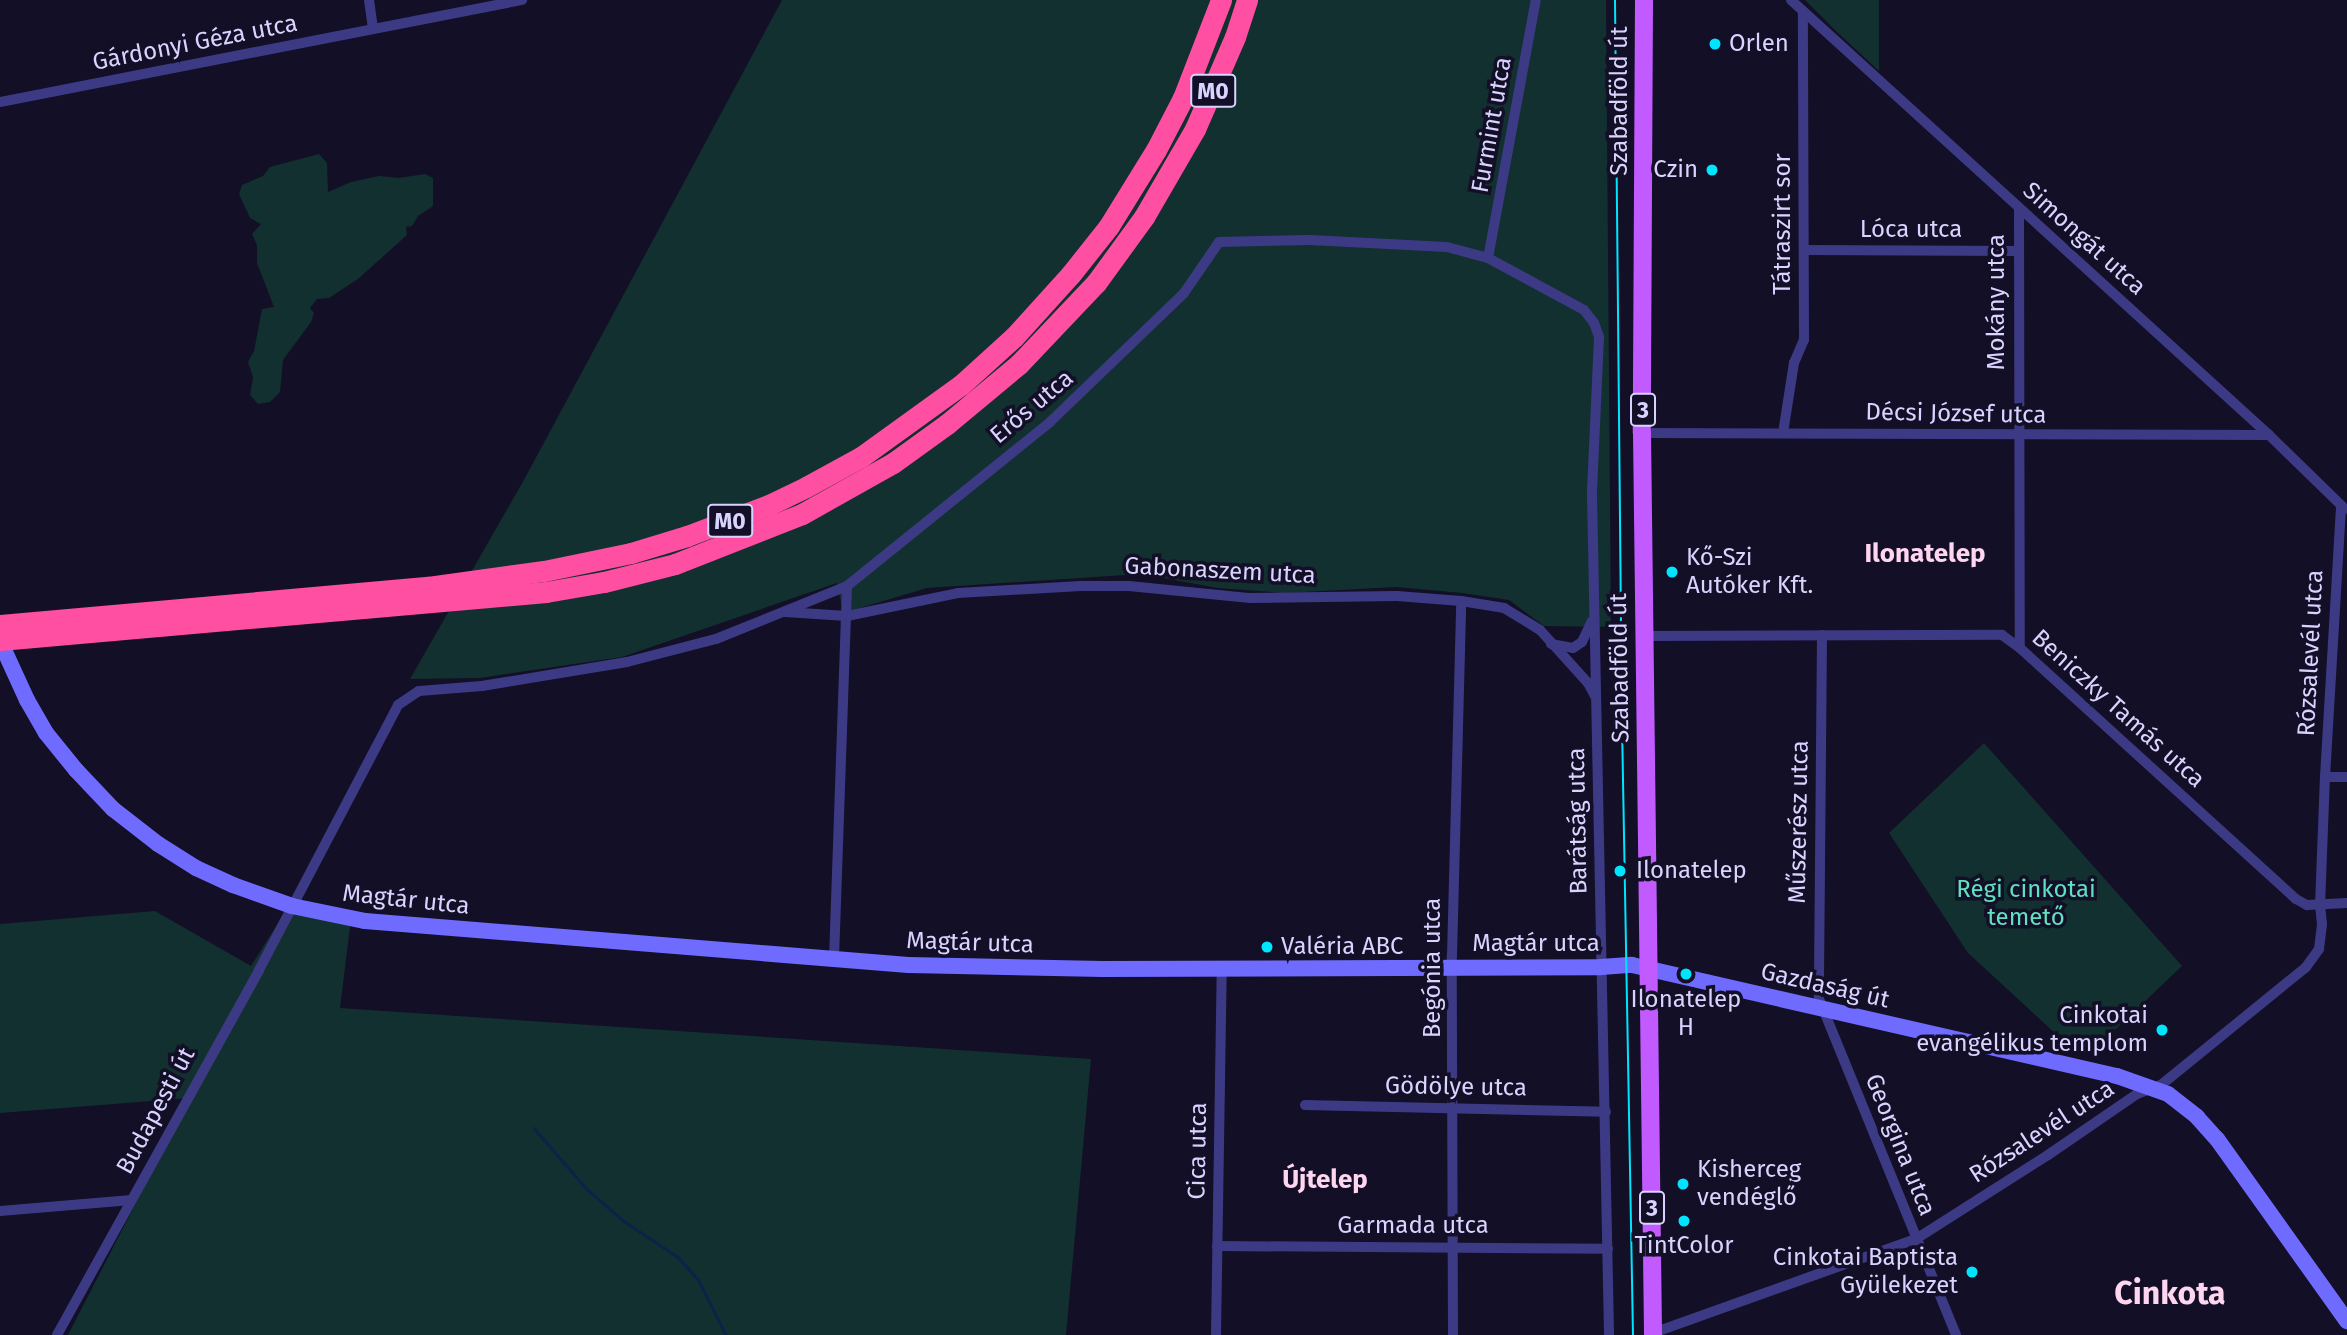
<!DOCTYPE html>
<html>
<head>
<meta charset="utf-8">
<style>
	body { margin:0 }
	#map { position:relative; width:2347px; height:1335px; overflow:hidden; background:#130f26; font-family:"Fira Sans",sans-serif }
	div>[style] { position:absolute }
	.green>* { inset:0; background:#12302f }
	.stream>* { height:2.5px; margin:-1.25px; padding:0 1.25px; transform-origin:1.25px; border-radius:1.25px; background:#0c2248 }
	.street>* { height:10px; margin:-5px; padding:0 5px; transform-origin:5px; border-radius:5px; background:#3d3a85 }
	.secondary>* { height:16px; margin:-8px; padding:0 8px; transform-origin:8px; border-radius:8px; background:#6f6bff }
	.primary>* { height:18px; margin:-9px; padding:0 9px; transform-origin:9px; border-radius:9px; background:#c25bff }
	.highway>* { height:21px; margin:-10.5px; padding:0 10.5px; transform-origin:10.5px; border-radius:10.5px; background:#ff4fa3 }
	.tram>* { height:2px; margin:-1px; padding:0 1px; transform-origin:1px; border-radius:1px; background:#00e5ff }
	.dots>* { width:19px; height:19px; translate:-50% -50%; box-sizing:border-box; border:4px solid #130f26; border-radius:50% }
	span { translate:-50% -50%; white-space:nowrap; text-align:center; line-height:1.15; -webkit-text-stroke:7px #130f26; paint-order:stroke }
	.shield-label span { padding:2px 5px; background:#130f26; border:2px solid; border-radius:5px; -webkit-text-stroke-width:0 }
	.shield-label { font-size:23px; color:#d9d4ff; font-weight:700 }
	.street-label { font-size:24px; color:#d9d4ff }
	.poi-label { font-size:24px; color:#d9d4ff }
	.left { translate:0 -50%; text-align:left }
	.right { translate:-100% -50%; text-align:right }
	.park-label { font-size:24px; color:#5fe0c0 }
	.neighbourhood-label { font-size:26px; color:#ffd6f0; font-weight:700 }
	.district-label { font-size:32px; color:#ffd6f0; font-weight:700 }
</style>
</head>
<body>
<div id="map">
	<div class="green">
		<i style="clip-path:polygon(782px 0,1606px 0,1611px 627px,1544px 626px,1509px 600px,1462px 593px,1396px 587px,1285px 593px,1218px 588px,1141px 574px,927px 588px,843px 613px,837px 583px,622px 657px,480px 678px,410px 679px,525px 478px)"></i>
		<i style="clip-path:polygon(1805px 0,1879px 0,1879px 71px,1837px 32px)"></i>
		<i style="clip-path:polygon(319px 154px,327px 163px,328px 192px,351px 182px,379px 176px,399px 178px,425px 174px,433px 178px,433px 206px,418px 216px,412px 226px,406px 227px,407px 235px,358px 279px,329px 298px,317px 299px,310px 308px,314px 313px,311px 322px,283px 360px,280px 392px,270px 402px,258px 404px,250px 395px,253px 377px,248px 362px,254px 351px,262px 309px,274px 307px,257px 263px,257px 245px,252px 234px,261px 224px,250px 218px,239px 194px,242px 185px,263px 176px,270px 167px)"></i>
		<i style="clip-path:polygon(1984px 743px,2182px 966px,2097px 1047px,2057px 1035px,1968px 953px,1889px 833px)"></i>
		<i style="clip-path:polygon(155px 911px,251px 966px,285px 912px,351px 919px,340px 1008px,1091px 1059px,1066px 1335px,68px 1335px,190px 1098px,0 1113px,0 924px)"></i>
	</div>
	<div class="stream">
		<i style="left:534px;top:1128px;width:81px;rotate:49deg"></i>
		<i style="left:587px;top:1189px;width:49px;rotate:40.9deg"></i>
		<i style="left:624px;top:1221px;width:65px;rotate:33.7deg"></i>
		<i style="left:678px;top:1257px;width:30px;rotate:48deg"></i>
		<i style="left:698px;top:1279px;width:63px;rotate:63.4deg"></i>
	</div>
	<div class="street">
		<i style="left:369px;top:0;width:29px;rotate:82deg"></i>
		<i style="left:1791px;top:0;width:646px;rotate:42.3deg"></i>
		<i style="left:2269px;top:435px;width:106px;rotate:44.2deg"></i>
		<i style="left:0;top:102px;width:532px;rotate:-11.06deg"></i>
		<i style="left:2019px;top:208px;width:440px;rotate:89.9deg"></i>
		<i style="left:1804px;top:250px;width:214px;rotate:0.3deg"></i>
		<i style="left:1488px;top:258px;width:262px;rotate:-79.5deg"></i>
		<i style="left:1642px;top:433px;width:627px;rotate:0.18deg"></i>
		<i style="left:1783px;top:433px;width:71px;rotate:-81.1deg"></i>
		<i style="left:1794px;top:363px;width:25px;rotate:-67deg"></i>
		<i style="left:1804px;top:340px;width:328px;rotate:-90.2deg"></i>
		<i style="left:785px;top:612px;width:62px;rotate:3.7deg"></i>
		<i style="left:847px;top:616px;width:113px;rotate:-11.7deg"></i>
		<i style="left:958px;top:593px;width:123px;rotate:-3.3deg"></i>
		<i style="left:1081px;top:586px;width:48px"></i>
		<i style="left:1129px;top:586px;width:122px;rotate:5.7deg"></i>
		<i style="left:1250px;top:598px;width:147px;rotate:-0.8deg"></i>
		<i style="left:1397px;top:596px;width:64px;rotate:4.5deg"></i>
		<i style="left:1461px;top:601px;width:44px;rotate:9.2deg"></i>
		<i style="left:1504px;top:608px;width:42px;rotate:31.4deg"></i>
		<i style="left:1540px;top:630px;width:72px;rotate:47.8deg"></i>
		<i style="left:1588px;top:683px;width:15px;rotate:62deg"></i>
		<i style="left:1822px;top:635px;width:364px;rotate:90.5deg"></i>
		<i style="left:1819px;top:999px;width:363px;rotate:67.8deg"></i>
		<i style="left:1644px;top:636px;width:358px;rotate:-0.2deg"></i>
		<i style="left:2002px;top:635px;width:22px;rotate:36deg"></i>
		<i style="left:2020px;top:648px;width:373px;rotate:42.3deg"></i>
		<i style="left:2296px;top:899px;width:13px;rotate:29deg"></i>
		<i style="left:2307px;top:905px;width:40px;rotate:-2.9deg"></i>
		<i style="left:1551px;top:644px;width:22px;rotate:10deg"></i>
		<i style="left:1573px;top:648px;width:11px;rotate:-34deg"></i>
		<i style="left:1582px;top:642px;width:23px;rotate:-65deg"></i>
		<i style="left:2325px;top:777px;width:22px"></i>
		<i style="left:834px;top:959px;width:373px;rotate:-88deg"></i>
		<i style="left:847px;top:586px;width:261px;rotate:-38.9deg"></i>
		<i style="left:1050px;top:422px;width:186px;rotate:-43.9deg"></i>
		<i style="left:1184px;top:293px;width:62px;rotate:-55.5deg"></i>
		<i style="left:1219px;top:242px;width:91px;rotate:-1.3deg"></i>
		<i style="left:1310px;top:240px;width:137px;rotate:2.9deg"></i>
		<i style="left:1447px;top:247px;width:42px;rotate:15deg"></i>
		<i style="left:1488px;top:258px;width:109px;rotate:28.4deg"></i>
		<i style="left:1584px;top:310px;width:16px;rotate:52deg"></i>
		<i style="left:1594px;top:323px;width:15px;rotate:70deg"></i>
		<i style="left:1599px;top:337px;width:157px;rotate:92.6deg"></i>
		<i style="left:1592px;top:494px;width:841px;rotate:88.84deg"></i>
		<i style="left:1305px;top:1105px;width:301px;rotate:1.3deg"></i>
		<i style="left:0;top:1211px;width:132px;rotate:-4.8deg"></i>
		<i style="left:1217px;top:1246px;width:391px;rotate:0.4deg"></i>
		<i style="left:1653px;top:1333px;width:279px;rotate:-19.7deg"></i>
		<i style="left:1916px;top:1239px;width:156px;rotate:-32.5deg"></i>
		<i style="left:2048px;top:1155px;width:108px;rotate:-34.4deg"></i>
		<i style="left:2137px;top:1094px;width:26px;rotate:-21deg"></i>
		<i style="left:2161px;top:1085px;width:187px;rotate:-39.1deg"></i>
		<i style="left:2306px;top:967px;width:22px;rotate:-54deg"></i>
		<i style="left:2319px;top:949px;width:25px;rotate:-83deg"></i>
		<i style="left:2322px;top:924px;width:18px;rotate:-96deg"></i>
		<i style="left:2320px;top:906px;width:129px;rotate:-87.8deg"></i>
		<i style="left:2325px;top:777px;width:271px;rotate:-86.6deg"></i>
		<i style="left:57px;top:1335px;width:417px;rotate:-61deg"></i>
		<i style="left:259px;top:970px;width:299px;rotate:-62.3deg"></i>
		<i style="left:398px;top:705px;width:25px;rotate:-34deg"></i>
		<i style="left:419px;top:691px;width:63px;rotate:-4.5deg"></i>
		<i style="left:482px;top:686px;width:147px;rotate:-9.4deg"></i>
		<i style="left:627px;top:662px;width:92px;rotate:-14.5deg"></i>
		<i style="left:716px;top:639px;width:141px;rotate:-22deg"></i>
		<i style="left:1216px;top:1335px;width:367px;rotate:-89.1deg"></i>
		<i style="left:1453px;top:1335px;width:379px;rotate:-90.2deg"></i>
		<i style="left:1452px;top:956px;width:355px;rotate:-88.5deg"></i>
	</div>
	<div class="secondary">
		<i style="left:0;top:641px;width:65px;rotate:65.4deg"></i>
		<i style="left:27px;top:700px;width:38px;rotate:60deg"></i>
		<i style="left:46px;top:733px;width:48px;rotate:51deg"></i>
		<i style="left:76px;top:770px;width:54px;rotate:46.5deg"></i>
		<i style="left:113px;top:809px;width:57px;rotate:37.9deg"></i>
		<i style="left:158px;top:844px;width:45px;rotate:32.3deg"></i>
		<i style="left:196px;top:868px;width:41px;rotate:24.7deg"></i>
		<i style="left:233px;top:885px;width:63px;rotate:19.6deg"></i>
		<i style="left:292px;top:906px;width:75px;rotate:11.6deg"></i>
		<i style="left:365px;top:921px;width:545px;rotate:4.63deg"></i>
		<i style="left:908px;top:965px;width:195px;rotate:1.2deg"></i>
		<i style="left:1103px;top:969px;width:498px;rotate:-0.2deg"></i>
		<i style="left:1601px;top:967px;width:31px;rotate:-4deg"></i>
		<i style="left:1632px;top:965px;width:498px;rotate:12.9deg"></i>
		<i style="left:2117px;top:1076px;width:54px;rotate:19.4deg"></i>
		<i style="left:2168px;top:1094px;width:37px;rotate:38deg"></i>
		<i style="left:2197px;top:1117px;width:30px;rotate:48deg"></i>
		<i style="left:2217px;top:1139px;width:224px;rotate:54.5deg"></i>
	</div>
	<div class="primary">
		<i style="left:1644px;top:0;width:433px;rotate:90.3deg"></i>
		<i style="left:1642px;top:433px;width:902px;rotate:89.3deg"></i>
	</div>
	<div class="highway">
		<i style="left:0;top:625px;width:430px;rotate:-5.1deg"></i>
		<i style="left:428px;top:587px;width:117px;rotate:-7.9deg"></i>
		<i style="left:544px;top:571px;width:89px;rotate:-11.7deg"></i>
		<i style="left:631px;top:553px;width:59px;rotate:-16.9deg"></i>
		<i style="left:687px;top:536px;width:88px;rotate:-20.7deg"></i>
		<i style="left:769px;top:505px;width:41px;rotate:-25.9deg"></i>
		<i style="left:806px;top:487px;width:63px;rotate:-28.6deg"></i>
		<i style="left:861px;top:457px;width:123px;rotate:-35.8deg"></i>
		<i style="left:961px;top:385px;width:72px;rotate:-42.2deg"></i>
		<i style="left:1014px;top:337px;width:85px;rotate:-47.9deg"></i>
		<i style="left:1071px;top:274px;width:61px;rotate:-51.6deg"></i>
		<i style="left:1109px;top:226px;width:89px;rotate:-58.3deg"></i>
		<i style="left:1156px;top:150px;width:59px;rotate:-62.6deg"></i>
		<i style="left:1183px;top:98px;width:105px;rotate:-68.8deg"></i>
		<i style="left:0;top:640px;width:548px;rotate:-5.02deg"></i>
		<i style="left:546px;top:592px;width:59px;rotate:-9.8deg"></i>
		<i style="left:604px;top:582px;width:73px;rotate:-14.2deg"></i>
		<i style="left:675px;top:564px;width:136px;rotate:-21.5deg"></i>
		<i style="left:802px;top:514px;width:104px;rotate:-29.3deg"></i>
		<i style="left:893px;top:463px;width:67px;rotate:-35.8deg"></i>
		<i style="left:947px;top:424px;width:94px;rotate:-39.8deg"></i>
		<i style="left:1019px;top:364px;width:112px;rotate:-46.5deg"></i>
		<i style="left:1096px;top:283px;width:82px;rotate:-54deg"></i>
		<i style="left:1144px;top:217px;width:102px;rotate:-59.9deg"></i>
		<i style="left:1195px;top:129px;width:100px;rotate:-66.5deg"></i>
		<i style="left:1235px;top:37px;width:39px;rotate:-72deg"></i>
	</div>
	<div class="tram">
		<i style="left:1615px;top:0;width:724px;rotate:89.45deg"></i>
		<i style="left:1622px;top:724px;width:611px;rotate:88.97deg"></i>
	</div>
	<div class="dots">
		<i style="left:1715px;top:44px;background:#00e5ff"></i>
		<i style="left:1712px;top:170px;background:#00e5ff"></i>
		<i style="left:1672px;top:572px;background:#00e5ff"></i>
		<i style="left:1620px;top:871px;background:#00e5ff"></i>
		<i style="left:1267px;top:947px;background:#00e5ff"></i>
		<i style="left:1686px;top:974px;background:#00e5ff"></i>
		<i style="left:2162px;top:1030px;background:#00e5ff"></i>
		<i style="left:1683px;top:1184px;background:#00e5ff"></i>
		<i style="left:1684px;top:1221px;background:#00e5ff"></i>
		<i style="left:1972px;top:1272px;background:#00e5ff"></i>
	</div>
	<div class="shield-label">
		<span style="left:1213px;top:91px">M0</span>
		<span style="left:1643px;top:410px">3</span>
		<span style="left:730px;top:521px">M0</span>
		<span style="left:1652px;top:1208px">3</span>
	</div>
	<div class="street-label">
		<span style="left:195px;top:43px;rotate:-11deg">Gárdonyi Géza utca</span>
		<span style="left:1620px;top:101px;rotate:-90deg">Szabadföld út</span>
		<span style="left:1492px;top:125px;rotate:-80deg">Furmint utca</span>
		<span style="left:1783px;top:224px;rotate:-90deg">Tátraszirt sor</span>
		<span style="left:1911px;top:230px">Lóca utca</span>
		<span style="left:2084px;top:239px;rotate:42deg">Simongát utca</span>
		<span style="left:1997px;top:302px;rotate:-90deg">Mokány utca</span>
		<span style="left:1032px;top:407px;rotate:-40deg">Erős utca</span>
		<span style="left:1956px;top:414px;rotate:1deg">Décsi József utca</span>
		<span style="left:1220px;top:571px;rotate:3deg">Gabonaszem utca</span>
		<span style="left:2311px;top:653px;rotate:-87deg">Rózsalevél utca</span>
		<span style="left:1620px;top:668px;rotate:-91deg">Szabadföld út</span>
		<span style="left:2118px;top:709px;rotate:42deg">Beniczky Tamás utca</span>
		<span style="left:1578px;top:821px;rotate:-91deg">Barátság utca</span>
		<span style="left:1799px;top:822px;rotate:-89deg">Műszerész utca</span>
		<span style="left:406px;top:900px;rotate:6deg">Magtár utca</span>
		<span style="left:970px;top:943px;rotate:2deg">Magtár utca</span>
		<span style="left:1536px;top:944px">Magtár utca</span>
		<span style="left:1433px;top:968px;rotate:-90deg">Begónia utca</span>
		<span style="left:1825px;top:986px;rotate:13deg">Gazdaság út</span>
		<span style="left:1456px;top:1087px;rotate:1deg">Gödölye utca</span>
		<span style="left:156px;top:1111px;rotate:-62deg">Budapesti út</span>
		<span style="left:2042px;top:1132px;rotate:-33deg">Rózsalevél utca</span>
		<span style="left:1900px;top:1145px;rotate:68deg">Georgina utca</span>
		<span style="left:1198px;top:1151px;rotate:-89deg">Cica utca</span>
		<span style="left:1413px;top:1226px">Garmada utca</span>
	</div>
	<div class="poi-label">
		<span class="left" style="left:1729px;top:44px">Orlen</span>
		<span class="right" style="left:1698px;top:170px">Czin</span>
		<span class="left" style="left:1686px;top:572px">Kő-Szi<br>Autóker Kft.</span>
		<span class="left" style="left:1636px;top:871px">Ilonatelep</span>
		<span class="left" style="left:1281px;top:947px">Valéria ABC</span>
		<span style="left:1686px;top:1014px">Ilonatelep<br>H</span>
		<span class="right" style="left:2148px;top:1030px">Cinkotai<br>evangélikus templom</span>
		<span class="left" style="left:1697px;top:1184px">Kisherceg<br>vendéglő</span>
		<span style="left:1684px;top:1246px">TintColor</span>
		<span class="right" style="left:1958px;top:1272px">Cinkotai Baptista<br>Gyülekezet</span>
	</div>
	<div class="park-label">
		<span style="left:2026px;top:904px">Régi cinkotai<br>temető</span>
	</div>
	<div class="neighbourhood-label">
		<span style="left:1925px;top:554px">Ilonatelep</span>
		<span style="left:1325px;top:1180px">Újtelep</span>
	</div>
	<div class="district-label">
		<span style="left:2170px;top:1293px">Cinkota</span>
	</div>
</div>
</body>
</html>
